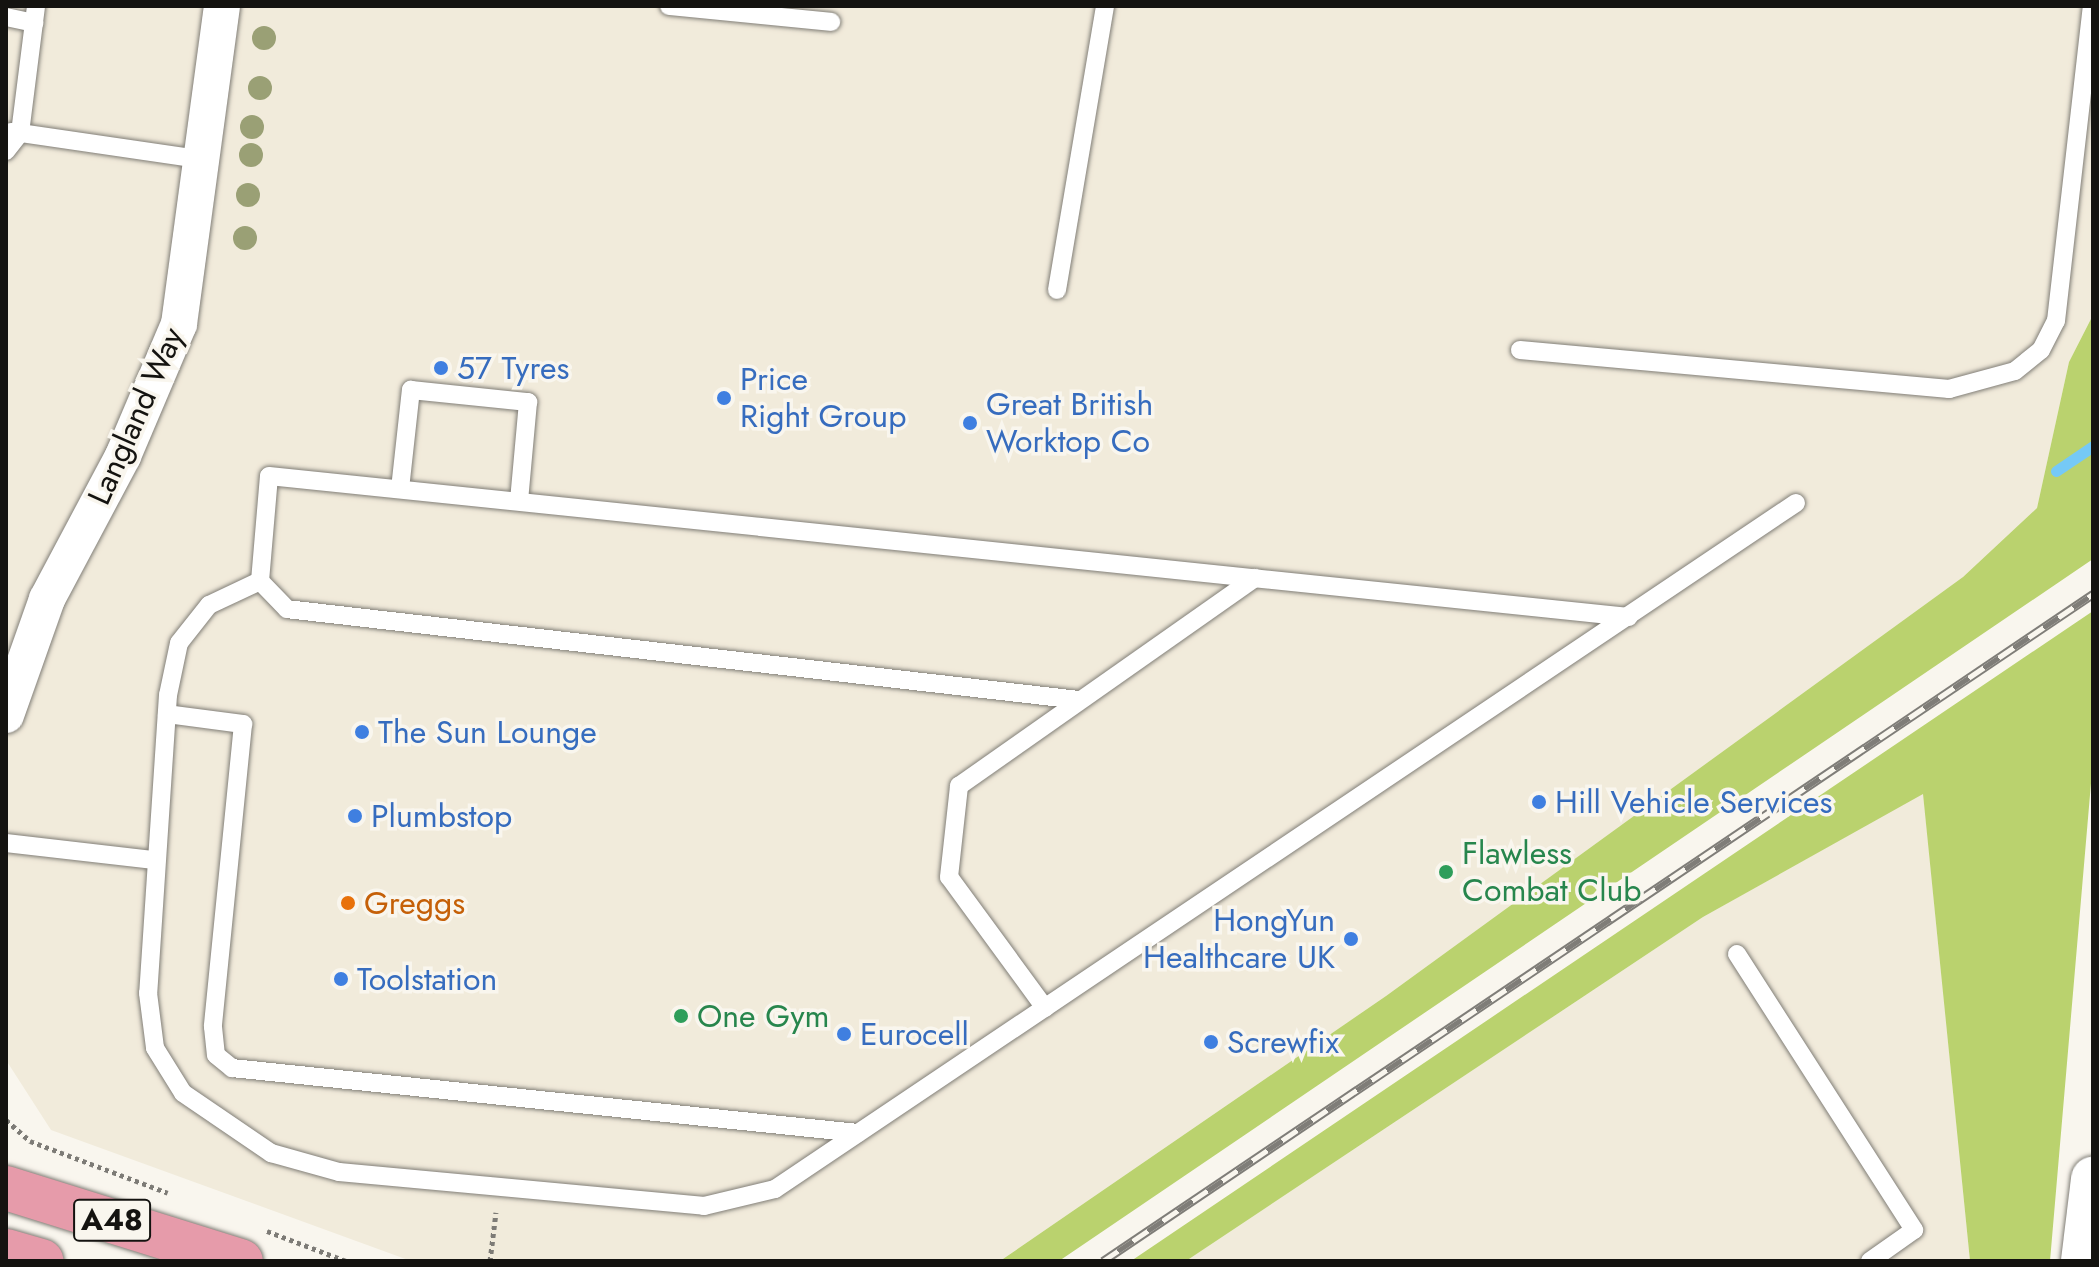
<!DOCTYPE html>
<html>
<head>
<meta charset="utf-8">
<style>
	body { margin:0 }
	#map { position:relative; width:2099px; height:1267px; overflow:hidden; background:#f9f6ee; font-family:Jost,sans-serif }
	div>[style] { position:absolute }
	.built>* { inset:0; background:#f1ebdb }
	.forest>* { inset:0; background:#bad26e }
	.stream>* { height:11px; margin:-5.5px; padding:0 5.5px; transform-origin:5.5px; border-radius:5.5px; background:#75c9f6 }
	.path>* { height:5px; margin-top:-2.5px; transform-origin:0; background:repeating-linear-gradient(90deg,#7d7b76 0 4px,transparent 0 8px) }
	.roads { filter:drop-shadow(0 0 2px #817e77) drop-shadow(0 0 2px #817e77) }
	.service>* { height:18px; margin:-9px; padding:0 9px; transform-origin:9px; border-radius:9px; background:#fff }
	.minor>* { height:36px; margin:-18px; padding:0 18px; transform-origin:18px; border-radius:18px; background:#fff }
	.tertiary>* { height:44px; margin:-22px; padding:0 22px; transform-origin:22px; border-radius:22px; background:#fff }
	.primary>* { height:44px; margin:-22px; padding:0 22px; transform-origin:22px; border-radius:22px; background:#e69baa }
	.rail>* { height:9px; margin-top:-4.5px; transform-origin:0; background:repeating-linear-gradient(90deg,#f9f6ee 0 18px,#7f7d78 0 36px); box-sizing:border-box; border-block:2px solid #7f7d78 }
	.trees>* { width:24px; height:24px; margin:-12px; border-radius:50%; background:#9aa075 }
	.dots>* { width:22px; height:22px; translate:-50% -50%; box-sizing:border-box; border:4px solid #f9f6ee; border-radius:50% }
	span { translate:-50% -50%; white-space:nowrap; text-align:center; line-height:1.15; -webkit-text-stroke:7px #f9f6ee; paint-order:stroke }
	.shield-label span { padding:2px 6px; background:#f9f6ee; border:2px solid; border-radius:6px; -webkit-text-stroke-width:0 }
	.shield-label { font-size:30px; color:#141310; font-weight:700 }
	.shop-label { font-size:32px; color:#366cbe }
	.left { translate:0 -50%; text-align:left }
	.right { translate:-100% -50%; text-align:right }
	.street-label { font-size:32px; color:#141310 }
	.leisure-label { font-size:32px; color:#27864d }
	.food-label { font-size:32px; color:#c56008 }
	.frame { position:absolute; inset:0; border:8px solid #141310; pointer-events:none }
</style>
</head>
<body>
<div id="map">
	<div class="built">
		<i style="clip-path:polygon(6px 6px,2093px 6px,2093px 315px,2069px 362px,2037px 508px,1963px 577px,1386px 996px,1000px 1261px,411px 1261px,51px 1130px,6px 1060px)"></i>
		<i style="clip-path:polygon(1923px 793px,1970px 1261px,1186px 1261px,1703px 917px)"></i>
	</div>
	<div class="forest">
		<i style="clip-path:polygon(2093px 315px,2093px 559px,1059px 1261px,1000px 1261px,1386px 996px,1963px 577px,2037px 508px,2069px 362px)"></i>
		<i style="clip-path:polygon(2093px 611px,2093px 760px,2050px 1261px,1970px 1261px,1923px 794px,1703px 917px,1186px 1261px,1131px 1261px)"></i>
	</div>
	<div class="stream">
		<i style="left:2056px;top:471px;width:45px;rotate:-34deg"></i>
	</div>
	<div class="path">
		<i style="left:6px;top:1120px;width:32px;rotate:41deg"></i>
		<i style="left:30px;top:1141px;width:147px;rotate:20.6deg"></i>
		<i style="left:267px;top:1231px;width:85px;rotate:20.8deg"></i>
		<i style="left:490px;top:1261px;width:49px;rotate:-83deg"></i>
	</div>
	<div class="roads">
		<div class="service">
			<i style="left:669px;top:6px;width:163px;rotate:5.6deg"></i>
			<i style="left:6px;top:17px;width:29px;rotate:12deg"></i>
			<i style="left:11px;top:132px;width:9px;rotate:6deg"></i>
			<i style="left:20px;top:133px;width:128px;rotate:-82.8deg"></i>
			<i style="left:6px;top:151px;width:23px;rotate:-52deg"></i>
			<i style="left:20px;top:133px;width:188px;rotate:8.3deg"></i>
			<i style="left:1057px;top:290px;width:288px;rotate:-80.4deg"></i>
			<i style="left:1520px;top:350px;width:431px;rotate:5.2deg"></i>
			<i style="left:1949px;top:389px;width:68px;rotate:-15.3deg"></i>
			<i style="left:2015px;top:371px;width:33px;rotate:-39deg"></i>
			<i style="left:2041px;top:350px;width:33px;rotate:-63deg"></i>
			<i style="left:2056px;top:321px;width:317px;rotate:-83.5deg"></i>
			<i style="left:400px;top:489px;width:100px;rotate:-83.7deg"></i>
			<i style="left:411px;top:390px;width:118px;rotate:5.9deg"></i>
			<i style="left:528px;top:402px;width:99px;rotate:95.2deg"></i>
			<i style="left:260px;top:581px;width:56px;rotate:154.8deg"></i>
			<i style="left:209px;top:605px;width:48px;rotate:128.3deg"></i>
			<i style="left:179px;top:643px;width:53px;rotate:101.9deg"></i>
			<i style="left:168px;top:695px;width:299px;rotate:93.8deg"></i>
			<i style="left:148px;top:993px;width:55px;rotate:82.7deg"></i>
			<i style="left:155px;top:1048px;width:53px;rotate:58.1deg"></i>
			<i style="left:183px;top:1093px;width:107px;rotate:34.3deg"></i>
			<i style="left:271px;top:1153px;width:71px;rotate:15.6deg"></i>
			<i style="left:339px;top:1172px;width:367px;rotate:5.3deg"></i>
			<i style="left:704px;top:1206px;width:73px;rotate:-13.5deg"></i>
			<i style="left:775px;top:1189px;width:1230px;rotate:-33.9deg"></i>
			<i style="left:1079px;top:700px;width:797px;rotate:-173.45deg"></i>
			<i style="left:287px;top:609px;width:39px;rotate:-134deg"></i>
			<i style="left:260px;top:581px;width:105px;rotate:-85.1deg"></i>
			<i style="left:269px;top:476px;width:1367px;rotate:5.92deg"></i>
			<i style="left:167px;top:714px;width:77px;rotate:7.5deg"></i>
			<i style="left:243px;top:724px;width:304px;rotate:95.7deg"></i>
			<i style="left:213px;top:1027px;width:28px;rotate:84deg"></i>
			<i style="left:216px;top:1055px;width:21px;rotate:39deg"></i>
			<i style="left:232px;top:1068px;width:629px;rotate:5.93deg"></i>
			<i style="left:6px;top:843px;width:147px;rotate:6.6deg"></i>
			<i style="left:1737px;top:954px;width:328px;rotate:57.3deg"></i>
			<i style="left:1914px;top:1230px;width:54px;rotate:144.8deg"></i>
			<i style="left:1045px;top:1008px;width:162px;rotate:-126.2deg"></i>
			<i style="left:949px;top:877px;width:92px;rotate:-83.7deg"></i>
			<i style="left:959px;top:786px;width:362px;rotate:-35.1deg"></i>
		</div>
		<div class="minor">
			<i style="left:6px;top:715px;width:123px;rotate:-70.5deg"></i>
			<i style="left:47px;top:599px;width:162px;rotate:-62deg"></i>
			<i style="left:123px;top:456px;width:143px;rotate:-67deg"></i>
			<i style="left:179px;top:324px;width:321px;rotate:-82.3deg"></i>
		</div>
		<div class="tertiary">
			<i style="left:2083px;top:1261px;width:83px;rotate:-83deg"></i>
		</div>
		<div class="primary">
			<i style="left:6px;top:1188px;width:246px;rotate:17.3deg"></i>
			<i style="left:6px;top:1251px;width:37px;rotate:16deg"></i>
		</div>
	</div>
	<div class="rail">
		<i style="left:1103px;top:1261px;width:1194px;rotate:-33.97deg"></i>
	</div>
	<div class="trees">
		<i style="left:264px;top:38px"></i>
		<i style="left:260px;top:88px"></i>
		<i style="left:252px;top:127px"></i>
		<i style="left:251px;top:155px"></i>
		<i style="left:248px;top:195px"></i>
		<i style="left:245px;top:238px"></i>
	</div>
	<div class="dots">
		<i style="left:441px;top:368px;background:#3f7fe0"></i>
		<i style="left:724px;top:398px;background:#3f7fe0"></i>
		<i style="left:970px;top:423px;background:#3f7fe0"></i>
		<i style="left:362px;top:732px;background:#3f7fe0"></i>
		<i style="left:1539px;top:802px;background:#3f7fe0"></i>
		<i style="left:355px;top:816px;background:#3f7fe0"></i>
		<i style="left:1446px;top:872px;background:#2e9e5b"></i>
		<i style="left:348px;top:903px;background:#e8710a"></i>
		<i style="left:1351px;top:939px;background:#3f7fe0"></i>
		<i style="left:341px;top:979px;background:#3f7fe0"></i>
		<i style="left:681px;top:1016px;background:#2e9e5b"></i>
		<i style="left:844px;top:1034px;background:#3f7fe0"></i>
		<i style="left:1211px;top:1042px;background:#3f7fe0"></i>
	</div>
	<div class="shield-label">
		<span style="left:112px;top:1220px">A48</span>
	</div>
	<div class="shop-label">
		<span class="left" style="left:457px;top:368px">57 Tyres</span>
		<span class="left" style="left:740px;top:398px">Price<br>Right Group</span>
		<span class="left" style="left:986px;top:423px">Great British<br>Worktop Co</span>
		<span class="left" style="left:378px;top:732px">The Sun Lounge</span>
		<span class="left" style="left:1555px;top:802px">Hill Vehicle Services</span>
		<span class="left" style="left:371px;top:816px">Plumbstop</span>
		<span class="right" style="left:1335px;top:939px">HongYun<br>Healthcare UK</span>
		<span class="left" style="left:357px;top:979px">Toolstation</span>
		<span class="left" style="left:860px;top:1034px">Eurocell</span>
		<span class="left" style="left:1227px;top:1042px">Screwfix</span>
	</div>
	<div class="street-label">
		<span style="left:136px;top:416px;rotate:-66deg">Langland Way</span>
	</div>
	<div class="leisure-label">
		<span class="left" style="left:1462px;top:872px">Flawless<br>Combat Club</span>
		<span class="left" style="left:697px;top:1016px">One Gym</span>
	</div>
	<div class="food-label">
		<span class="left" style="left:364px;top:903px">Greggs</span>
	</div>
	<div class="frame"></div>
</div>
</body>
</html>
